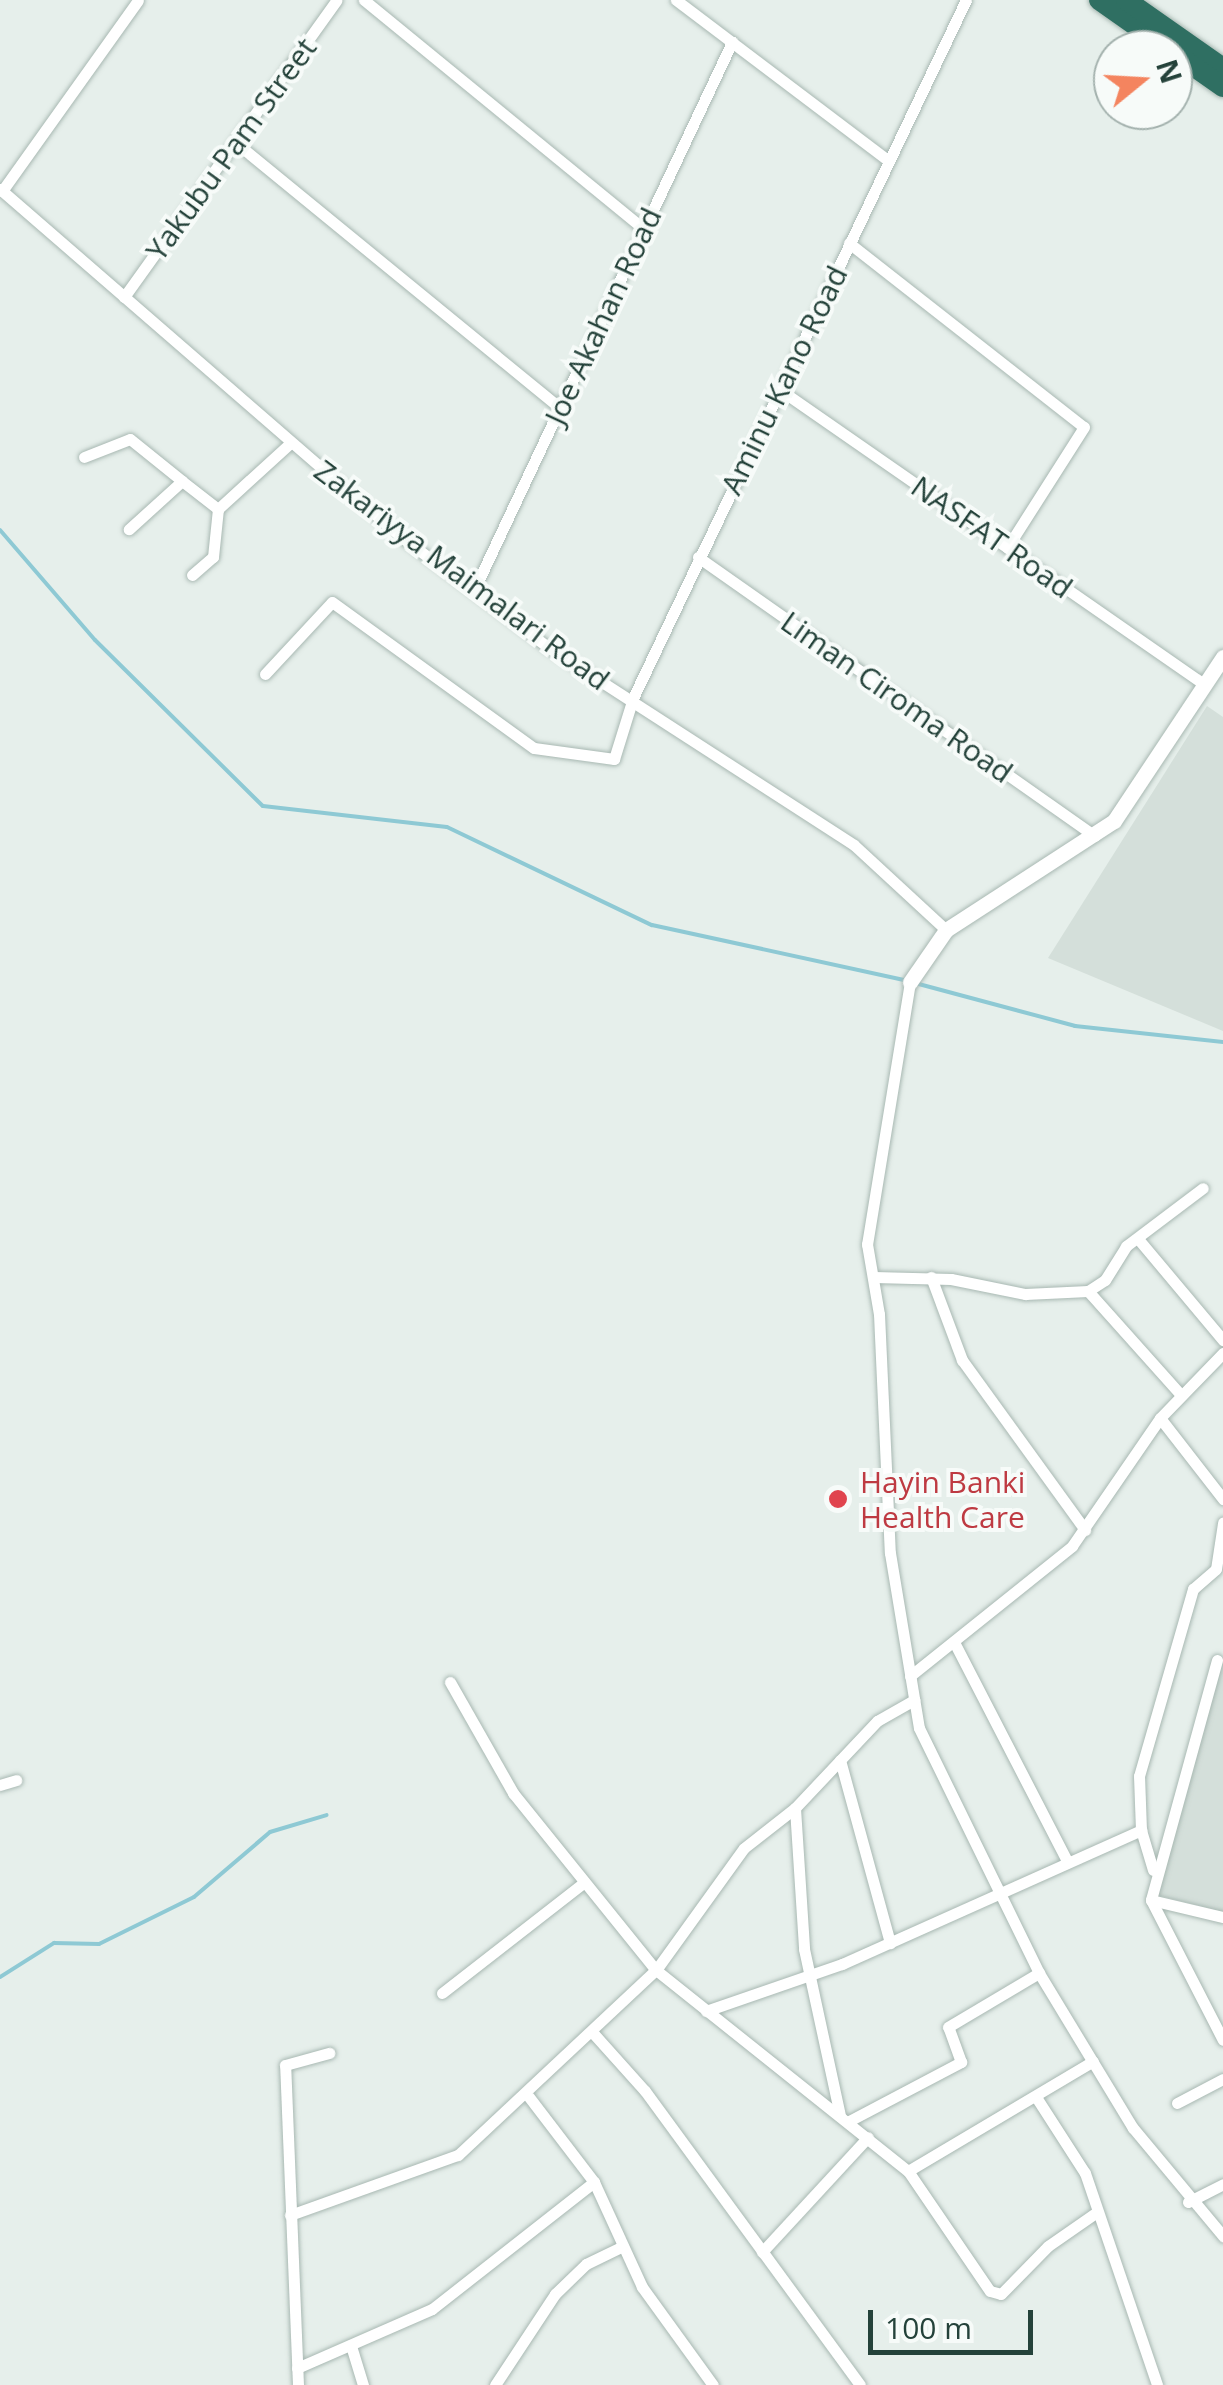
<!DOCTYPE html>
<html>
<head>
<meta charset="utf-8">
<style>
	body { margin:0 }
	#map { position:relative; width:1223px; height:2385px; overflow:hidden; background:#e6efeb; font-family:"Open Sans",sans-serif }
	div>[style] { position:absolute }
	.built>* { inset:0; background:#d4dfda }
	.stream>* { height:4px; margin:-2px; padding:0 2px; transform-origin:2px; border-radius:2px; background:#8ec9d4 }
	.roads { filter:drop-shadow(0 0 2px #a8b8b2) drop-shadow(0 0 2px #a8b8b2) }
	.street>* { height:11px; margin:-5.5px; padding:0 5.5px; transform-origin:5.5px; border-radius:5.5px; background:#fff }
	.secondary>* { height:15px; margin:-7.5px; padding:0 7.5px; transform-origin:7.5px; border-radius:7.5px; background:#fff }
	.highway>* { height:20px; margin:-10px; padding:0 10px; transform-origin:10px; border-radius:10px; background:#2f6f62 }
	.dots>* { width:28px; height:28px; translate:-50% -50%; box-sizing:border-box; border:5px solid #f7fbf9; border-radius:50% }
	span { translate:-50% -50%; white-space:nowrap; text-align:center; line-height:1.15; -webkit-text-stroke:8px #f7fbf9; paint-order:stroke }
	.street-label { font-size:30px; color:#24423a }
	.health-label { font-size:30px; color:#be3a42 }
	.left { translate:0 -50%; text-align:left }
	.north { position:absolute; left:1093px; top:30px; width:100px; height:100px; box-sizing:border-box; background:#f7fbf9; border:2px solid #a3b1ad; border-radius:50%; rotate:72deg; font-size:28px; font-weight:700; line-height:40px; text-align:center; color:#24423a }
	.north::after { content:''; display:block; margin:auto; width:35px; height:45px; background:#f4845f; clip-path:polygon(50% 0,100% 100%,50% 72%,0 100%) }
	.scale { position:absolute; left:868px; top:2310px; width:165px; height:45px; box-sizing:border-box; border:5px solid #24423a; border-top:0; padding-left:12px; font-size:30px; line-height:35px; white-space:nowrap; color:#24423a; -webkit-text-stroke:8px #f7fbf9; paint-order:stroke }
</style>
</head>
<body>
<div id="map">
	<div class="built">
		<i style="clip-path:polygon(1207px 706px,1223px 717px,1223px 1031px,1048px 958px)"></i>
		<i style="clip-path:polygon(1223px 1658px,1223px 1912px,1157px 1895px)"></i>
	</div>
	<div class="stream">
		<i style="left:0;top:530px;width:145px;rotate:49.2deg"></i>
		<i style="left:95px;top:640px;width:236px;rotate:44.7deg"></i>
		<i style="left:263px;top:806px;width:185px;rotate:6.5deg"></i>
		<i style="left:447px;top:827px;width:227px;rotate:25.6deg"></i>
		<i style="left:652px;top:925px;width:259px;rotate:12.3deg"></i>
		<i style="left:915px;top:983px;width:166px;rotate:15deg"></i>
		<i style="left:1075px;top:1026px;width:149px;rotate:6.2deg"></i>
		<i style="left:0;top:1977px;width:64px;rotate:-32.2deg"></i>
		<i style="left:54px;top:1943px;width:45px;rotate:1.3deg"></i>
		<i style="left:99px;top:1944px;width:106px;rotate:-26.3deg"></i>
		<i style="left:194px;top:1897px;width:100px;rotate:-40.5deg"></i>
		<i style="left:270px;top:1832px;width:59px;rotate:-16.6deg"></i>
	</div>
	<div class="roads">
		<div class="street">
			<i style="left:364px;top:0;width:362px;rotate:39.3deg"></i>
			<i style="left:676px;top:0;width:267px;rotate:37.1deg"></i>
			<i style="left:235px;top:142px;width:420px;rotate:39.3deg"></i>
			<i style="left:0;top:189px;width:530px;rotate:40.94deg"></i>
			<i style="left:400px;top:536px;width:185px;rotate:36.9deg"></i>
			<i style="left:548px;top:647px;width:364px;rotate:32.9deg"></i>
			<i style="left:854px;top:845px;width:125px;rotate:42.7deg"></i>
			<i style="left:2px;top:191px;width:234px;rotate:-54.5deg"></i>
			<i style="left:849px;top:243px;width:298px;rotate:38.1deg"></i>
			<i style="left:1084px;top:427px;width:143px;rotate:122.5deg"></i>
			<i style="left:124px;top:297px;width:365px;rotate:-54.4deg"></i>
			<i style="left:779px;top:389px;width:519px;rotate:34.79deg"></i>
			<i style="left:84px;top:457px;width:49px;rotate:-21.4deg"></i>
			<i style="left:130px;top:439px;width:67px;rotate:38.9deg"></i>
			<i style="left:182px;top:481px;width:72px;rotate:137.8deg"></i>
			<i style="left:182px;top:481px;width:46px;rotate:37.9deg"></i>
			<i style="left:218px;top:509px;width:95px;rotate:-42.4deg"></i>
			<i style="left:698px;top:557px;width:485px;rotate:35.1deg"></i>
			<i style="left:192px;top:575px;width:28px;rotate:-41deg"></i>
			<i style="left:213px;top:557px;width:48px;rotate:-84.1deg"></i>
			<i style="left:474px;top:590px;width:606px;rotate:-64.79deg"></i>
			<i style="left:265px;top:674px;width:98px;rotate:-47.1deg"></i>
			<i style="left:332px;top:602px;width:249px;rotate:35.9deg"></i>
			<i style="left:534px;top:748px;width:81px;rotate:7.8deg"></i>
			<i style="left:614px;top:759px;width:64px;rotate:-72.7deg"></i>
			<i style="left:633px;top:698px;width:773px;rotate:-64.5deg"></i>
			<i style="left:910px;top:982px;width:266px;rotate:99.3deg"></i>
			<i style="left:867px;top:1244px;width:71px;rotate:80.3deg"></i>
			<i style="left:879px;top:1314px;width:239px;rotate:87.4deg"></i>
			<i style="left:890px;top:1553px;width:177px;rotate:80.6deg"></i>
			<i style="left:919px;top:1728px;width:273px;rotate:63.9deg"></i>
			<i style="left:1039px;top:1973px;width:181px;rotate:58.8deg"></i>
			<i style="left:1133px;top:2128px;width:141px;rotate:50.2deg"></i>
			<i style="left:1139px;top:1240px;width:131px;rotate:50deg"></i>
			<i style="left:874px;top:1277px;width:77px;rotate:1.5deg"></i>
			<i style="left:951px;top:1279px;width:76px;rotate:11.5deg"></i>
			<i style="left:1025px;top:1294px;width:63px;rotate:-2.7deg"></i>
			<i style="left:1088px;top:1291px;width:20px;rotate:-33deg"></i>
			<i style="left:1105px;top:1280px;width:40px;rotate:-58deg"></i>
			<i style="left:1126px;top:1246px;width:96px;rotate:-37deg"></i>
			<i style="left:931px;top:1277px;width:89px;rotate:69.5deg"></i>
			<i style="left:962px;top:1360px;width:210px;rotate:54.1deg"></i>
			<i style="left:1088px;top:1291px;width:138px;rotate:48.2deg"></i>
			<i style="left:1160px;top:1418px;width:103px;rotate:52.1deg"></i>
			<i style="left:954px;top:1642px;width:244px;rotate:62.7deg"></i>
			<i style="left:1217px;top:1660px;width:249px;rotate:105.4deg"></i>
			<i style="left:1151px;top:1900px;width:157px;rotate:62.8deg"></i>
			<i style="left:910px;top:1676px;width:208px;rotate:-38.7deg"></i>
			<i style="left:1072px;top:1546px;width:155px;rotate:-55.5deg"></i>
			<i style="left:1160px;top:1418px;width:91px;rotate:-45.9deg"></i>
			<i style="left:450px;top:1682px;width:128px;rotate:60.4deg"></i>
			<i style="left:513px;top:1793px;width:228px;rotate:51.1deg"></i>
			<i style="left:656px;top:1970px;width:322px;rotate:38.6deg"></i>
			<i style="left:908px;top:2171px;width:145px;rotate:55.7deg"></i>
			<i style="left:990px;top:2291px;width:11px;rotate:15deg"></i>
			<i style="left:1001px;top:2294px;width:67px;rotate:-45.6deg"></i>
			<i style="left:1048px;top:2246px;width:60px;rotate:-34.8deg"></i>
			<i style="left:840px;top:1760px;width:190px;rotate:74.7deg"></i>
			<i style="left:0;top:1785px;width:17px;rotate:-17deg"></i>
			<i style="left:795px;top:1808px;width:141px;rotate:86.3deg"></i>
			<i style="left:804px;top:1949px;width:170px;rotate:77.8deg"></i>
			<i style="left:1153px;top:1870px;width:42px;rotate:-106.7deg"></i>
			<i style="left:1141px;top:1830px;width:54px;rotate:-92.1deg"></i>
			<i style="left:1139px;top:1776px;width:195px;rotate:-73.9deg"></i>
			<i style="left:1193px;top:1589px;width:30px;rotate:-41deg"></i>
			<i style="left:1216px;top:1569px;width:47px;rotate:-81.3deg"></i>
			<i style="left:1151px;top:1900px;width:74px;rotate:13.3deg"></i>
			<i style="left:442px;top:1993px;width:177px;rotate:-37.9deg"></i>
			<i style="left:706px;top:2011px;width:144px;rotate:-19.1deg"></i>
			<i style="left:842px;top:1964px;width:328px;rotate:-24.1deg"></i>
			<i style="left:593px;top:2033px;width:78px;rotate:48.1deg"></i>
			<i style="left:645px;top:2091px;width:364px;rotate:53.8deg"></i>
			<i style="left:529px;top:2097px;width:107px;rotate:52.6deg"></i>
			<i style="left:594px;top:2182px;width:115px;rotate:65.4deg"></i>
			<i style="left:642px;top:2287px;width:121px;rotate:54.1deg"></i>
			<i style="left:1036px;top:2097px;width:90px;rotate:57.2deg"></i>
			<i style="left:1085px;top:2173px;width:224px;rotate:71.2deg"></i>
			<i style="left:1177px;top:2103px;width:52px;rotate:-27.6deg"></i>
			<i style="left:849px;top:2121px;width:127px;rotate:-27.8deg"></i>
			<i style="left:961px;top:2062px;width:37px;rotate:-110deg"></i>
			<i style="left:948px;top:2027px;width:106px;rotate:-30.7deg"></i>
			<i style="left:908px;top:2171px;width:215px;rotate:-30.7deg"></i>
			<i style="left:1188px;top:2202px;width:39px;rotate:-27deg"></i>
			<i style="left:290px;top:2215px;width:178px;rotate:-19.7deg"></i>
			<i style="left:458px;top:2155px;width:271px;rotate:-43.1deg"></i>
			<i style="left:656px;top:1970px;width:150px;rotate:-54.2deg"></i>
			<i style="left:744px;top:1848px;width:65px;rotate:-38.1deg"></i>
			<i style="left:795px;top:1808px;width:120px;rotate:-46.7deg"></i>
			<i style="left:877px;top:1721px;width:43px;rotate:-29.6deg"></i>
			<i style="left:762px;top:2252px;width:156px;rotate:-47.3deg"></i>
			<i style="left:352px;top:2349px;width:38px;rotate:73deg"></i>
			<i style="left:297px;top:2368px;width:147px;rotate:-23.6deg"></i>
			<i style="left:432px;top:2309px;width:206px;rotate:-38.1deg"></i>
			<i style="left:298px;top:2385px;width:320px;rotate:-92.3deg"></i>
			<i style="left:285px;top:2065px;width:46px;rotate:-15.3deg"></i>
			<i style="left:495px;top:2385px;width:109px;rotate:-56.6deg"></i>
			<i style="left:555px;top:2294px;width:43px;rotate:-44.1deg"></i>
			<i style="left:586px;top:2264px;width:41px;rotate:-25.9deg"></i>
		</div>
		<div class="secondary">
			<i style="left:910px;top:982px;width:63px;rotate:-55.3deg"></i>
			<i style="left:946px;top:930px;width:200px;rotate:-33deg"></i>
			<i style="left:1114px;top:821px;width:197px;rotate:-56.4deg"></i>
		</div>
		<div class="highway">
			<i style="left:1099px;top:0;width:87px;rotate:35.2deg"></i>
			<i style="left:1126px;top:0;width:118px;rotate:35deg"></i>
			<i style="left:1173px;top:52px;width:61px;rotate:35deg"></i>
		</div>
	</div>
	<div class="dots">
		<i style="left:838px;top:1499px;background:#e0444e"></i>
	</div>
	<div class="street-label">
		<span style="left:231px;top:149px;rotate:-54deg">Yakubu Pam Street</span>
		<span style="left:603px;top:316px;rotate:-65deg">Joe Akahan Road</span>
		<span style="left:784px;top:380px;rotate:-64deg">Aminu Kano Road</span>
		<span style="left:992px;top:537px;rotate:35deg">NASFAT Road</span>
		<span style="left:462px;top:575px;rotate:37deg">Zakariyya Maimalari Road</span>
		<span style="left:897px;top:697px;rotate:35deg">Liman Ciroma Road</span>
	</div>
	<div class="health-label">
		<span class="left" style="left:860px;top:1499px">Hayin Banki<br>Health Care</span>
	</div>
	<div class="north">N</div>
	<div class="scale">100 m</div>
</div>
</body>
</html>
